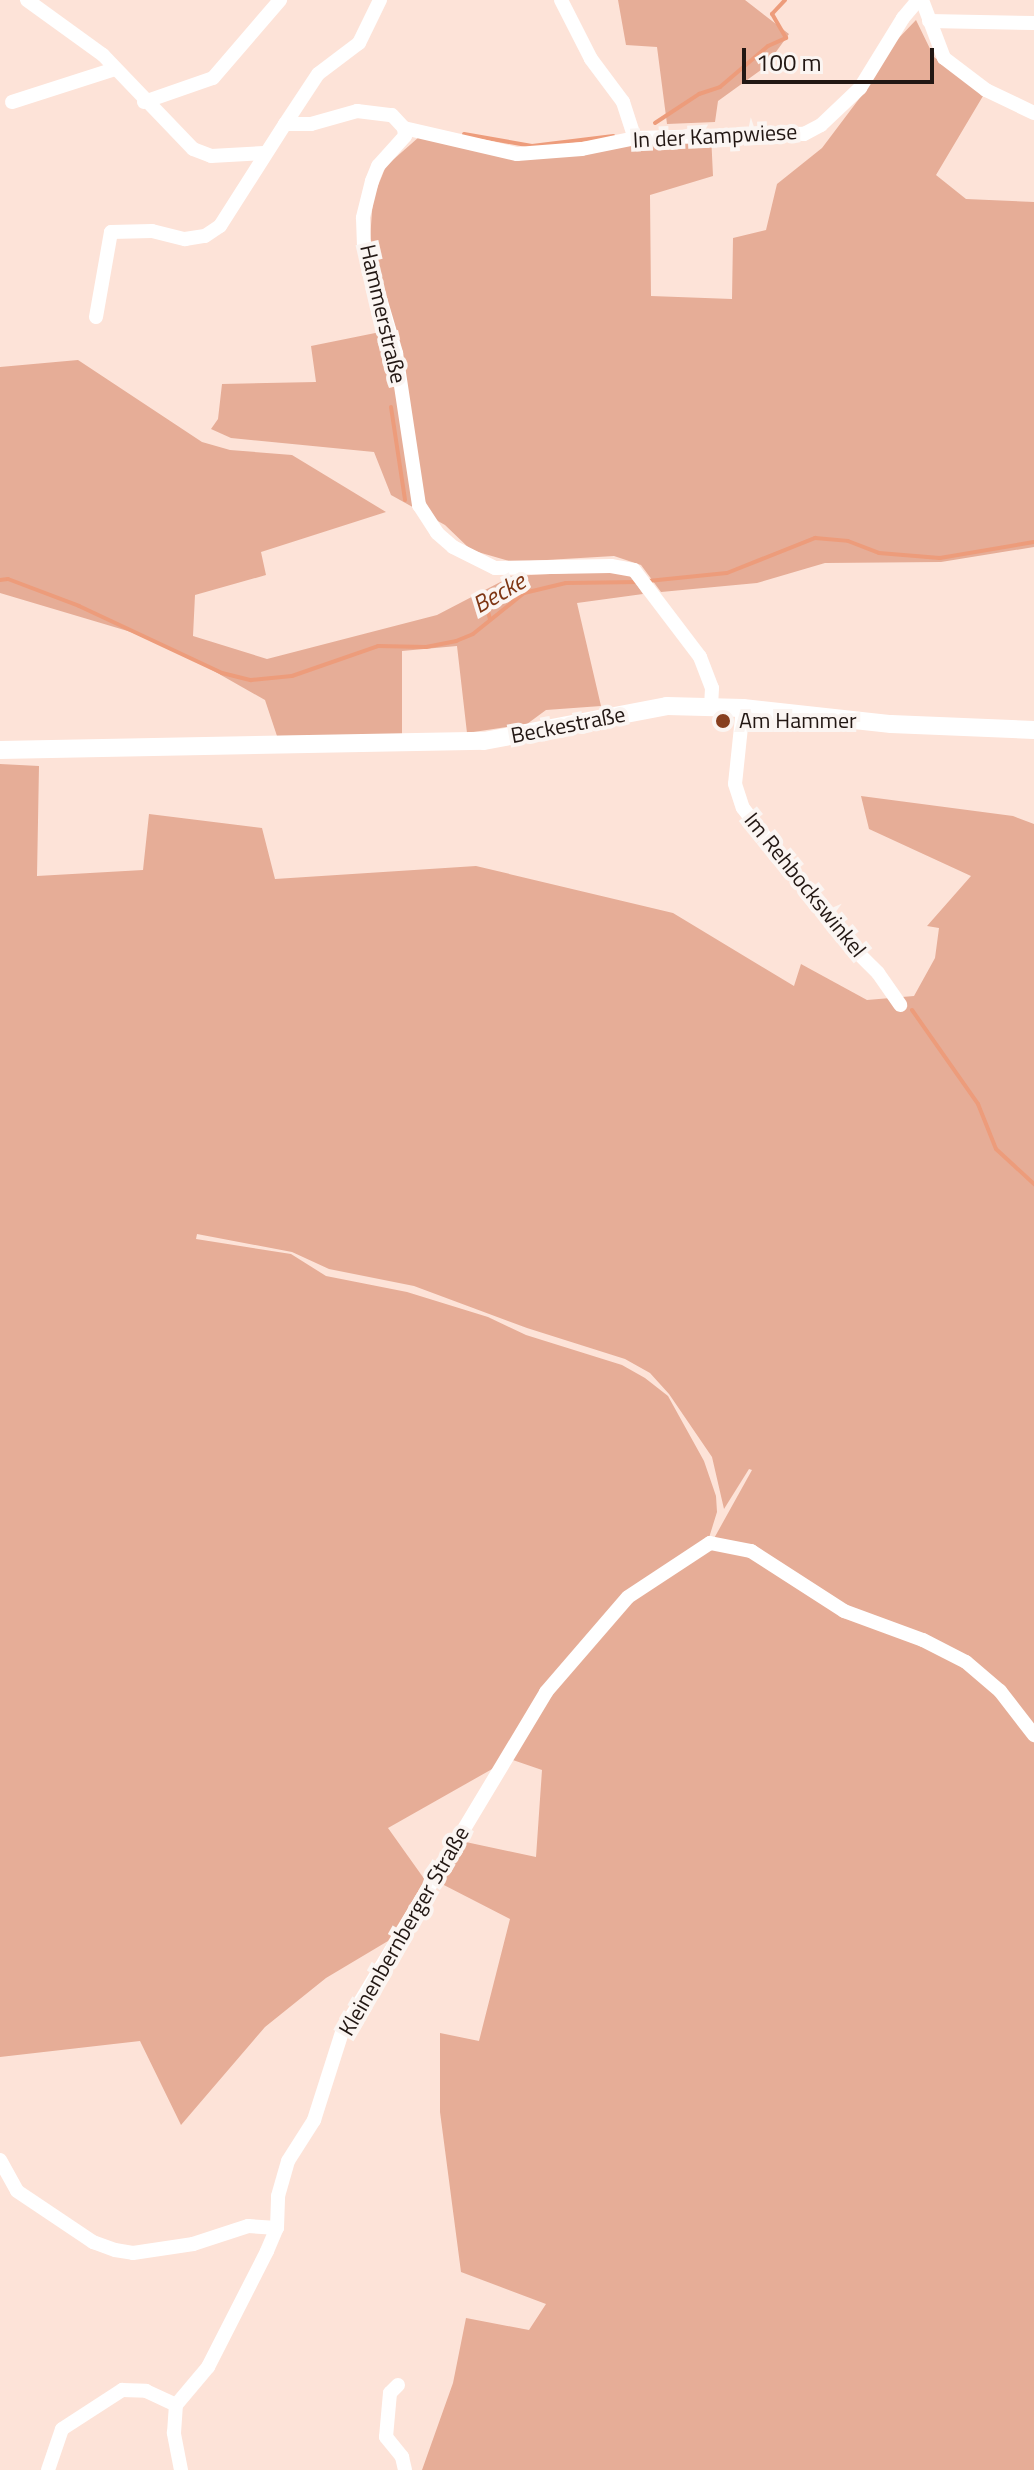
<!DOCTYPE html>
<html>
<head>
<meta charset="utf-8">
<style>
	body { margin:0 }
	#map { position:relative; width:1034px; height:2470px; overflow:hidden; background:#fde3d8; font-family:"Titillium Web",sans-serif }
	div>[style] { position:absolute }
	.green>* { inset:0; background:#e6ad97 }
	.stream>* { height:4px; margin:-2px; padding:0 2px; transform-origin:2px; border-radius:2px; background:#ed9c7b }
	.minor>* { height:14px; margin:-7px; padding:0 7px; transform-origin:7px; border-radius:7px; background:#fff }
	.secondary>* { height:18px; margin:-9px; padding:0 9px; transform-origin:9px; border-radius:9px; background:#fff }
	.dots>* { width:22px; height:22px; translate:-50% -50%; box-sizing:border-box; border:4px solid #fbf5f2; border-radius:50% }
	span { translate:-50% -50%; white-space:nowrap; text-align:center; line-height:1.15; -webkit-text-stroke:8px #fbf5f2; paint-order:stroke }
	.street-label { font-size:22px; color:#221713 }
	.poi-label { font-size:22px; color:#221713 }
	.left { translate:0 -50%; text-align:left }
	.water-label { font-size:24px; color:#7e3614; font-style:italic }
	.scale { position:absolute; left:742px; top:48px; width:192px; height:36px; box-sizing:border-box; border:4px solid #221713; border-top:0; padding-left:10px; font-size:24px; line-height:28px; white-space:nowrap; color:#221713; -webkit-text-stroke:6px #fbf5f2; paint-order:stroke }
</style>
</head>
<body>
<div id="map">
	<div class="green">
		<i style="clip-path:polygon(618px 0,745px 0,789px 34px,765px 67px,718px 101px,715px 122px,667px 124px,657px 47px,626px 45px)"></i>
		<i style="clip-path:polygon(916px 20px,934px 57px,983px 96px,936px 175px,966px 199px,1034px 202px,1034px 547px,941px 562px,825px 563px,757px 583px,661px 592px,641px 565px,614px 556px,513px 562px,471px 550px,445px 525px,391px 495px,374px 452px,231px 438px,211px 429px,218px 419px,222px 384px,316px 382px,311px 346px,395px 329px,370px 239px,373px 198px,386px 166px,419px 137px,517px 154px,711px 134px,713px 176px,650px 195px,651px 296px,732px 299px,733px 238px,766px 230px,777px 184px,822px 148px,862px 95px,893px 44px)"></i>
		<i style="clip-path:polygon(78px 360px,202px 442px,230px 450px,292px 455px,386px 512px,261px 552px,266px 575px,195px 595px,193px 636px,267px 659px,437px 615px,512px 576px,607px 571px,630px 574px,643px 594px,577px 603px,601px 706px,546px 710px,527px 724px,467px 733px,457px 646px,402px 651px,402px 735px,277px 736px,265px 700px,191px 658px,131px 632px,0 593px,0 367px)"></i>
		<i style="clip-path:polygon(0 764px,39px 766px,37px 876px,143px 870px,149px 814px,262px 828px,275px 879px,476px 866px,673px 913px,794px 986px,801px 964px,867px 1000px,914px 996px,935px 958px,939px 928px,927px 926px,971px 876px,869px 829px,861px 796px,1013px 816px,1034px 824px,1034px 2470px,422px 2470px,453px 2383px,466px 2318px,529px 2330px,546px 2304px,461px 2272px,440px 2112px,440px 2033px,479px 2041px,510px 1919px,438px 1882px,461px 1841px,536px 1857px,542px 1770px,510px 1759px,550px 1695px,630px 1600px,697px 1555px,711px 1548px,750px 1555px,840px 1613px,852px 1615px,752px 1548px,712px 1542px,752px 1470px,749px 1469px,724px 1509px,712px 1457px,669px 1394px,650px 1373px,625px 1359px,527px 1328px,414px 1286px,329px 1269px,292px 1252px,197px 1234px,196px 1239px,291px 1254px,326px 1276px,407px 1292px,488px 1317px,526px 1335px,622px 1365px,645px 1378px,668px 1396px,704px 1461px,716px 1496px,717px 1512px,708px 1541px,625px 1594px,544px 1691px,501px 1764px,388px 1828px,425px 1880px,388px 1941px,326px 1978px,265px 2027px,181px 2125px,140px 2041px,0 2057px)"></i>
	</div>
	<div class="stream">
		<i style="left:655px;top:123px;width:53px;rotate:-33.4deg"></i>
		<i style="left:699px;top:94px;width:22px;rotate:-18deg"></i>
		<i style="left:720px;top:87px;width:63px;rotate:-40.5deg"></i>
		<i style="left:768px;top:46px;width:20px;rotate:-24deg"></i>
		<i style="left:786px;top:38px;width:28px;rotate:-120deg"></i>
		<i style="left:772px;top:14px;width:19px;rotate:-47deg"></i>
		<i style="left:464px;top:134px;width:69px;rotate:10deg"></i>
		<i style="left:532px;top:146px;width:82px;rotate:-7deg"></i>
		<i style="left:391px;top:407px;width:94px;rotate:81.4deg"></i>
		<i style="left:0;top:580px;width:8px;rotate:-7deg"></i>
		<i style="left:8px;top:579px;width:76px;rotate:20.8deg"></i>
		<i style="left:79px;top:606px;width:158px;rotate:25.1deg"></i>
		<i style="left:222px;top:673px;width:30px;rotate:14deg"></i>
		<i style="left:251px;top:680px;width:41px;rotate:-5.6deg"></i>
		<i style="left:292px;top:676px;width:91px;rotate:-19.2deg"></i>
		<i style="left:378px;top:646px;width:48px;rotate:1.2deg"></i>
		<i style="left:426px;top:647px;width:31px;rotate:-11deg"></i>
		<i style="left:456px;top:641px;width:18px;rotate:-22deg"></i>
		<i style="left:473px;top:634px;width:65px;rotate:-38.8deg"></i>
		<i style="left:524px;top:593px;width:43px;rotate:-13.4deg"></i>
		<i style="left:566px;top:583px;width:73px;rotate:-0.8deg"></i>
		<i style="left:648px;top:581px;width:79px;rotate:-5.8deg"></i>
		<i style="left:727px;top:573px;width:95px;rotate:-21.7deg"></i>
		<i style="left:815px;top:538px;width:33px;rotate:5deg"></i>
		<i style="left:848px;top:541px;width:33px;rotate:21deg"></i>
		<i style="left:879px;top:553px;width:61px;rotate:4.7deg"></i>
		<i style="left:940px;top:558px;width:95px;rotate:-9.7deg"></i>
		<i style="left:484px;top:598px;width:22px;rotate:74deg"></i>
		<i style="left:912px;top:1010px;width:115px;rotate:54.9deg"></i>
		<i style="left:978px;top:1104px;width:48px;rotate:68.2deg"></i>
		<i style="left:996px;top:1149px;width:52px;rotate:42.6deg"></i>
	</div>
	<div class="minor">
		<i style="left:27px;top:0;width:94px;rotate:35.9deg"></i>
		<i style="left:103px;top:55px;width:130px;rotate:46.2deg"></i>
		<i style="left:193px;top:149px;width:19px;rotate:21deg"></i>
		<i style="left:211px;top:156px;width:53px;rotate:-3.2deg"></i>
		<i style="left:380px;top:0;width:48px;rotate:116deg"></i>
		<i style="left:359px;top:43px;width:51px;rotate:142.9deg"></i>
		<i style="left:318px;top:74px;width:60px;rotate:123.4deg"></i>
		<i style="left:285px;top:124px;width:26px"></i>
		<i style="left:311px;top:124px;width:48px;rotate:-15.8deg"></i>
		<i style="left:357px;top:111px;width:35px;rotate:7deg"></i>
		<i style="left:392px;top:115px;width:18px;rotate:47deg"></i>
		<i style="left:404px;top:128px;width:8px;rotate:83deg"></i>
		<i style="left:405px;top:136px;width:40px;rotate:132deg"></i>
		<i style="left:378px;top:166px;width:16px;rotate:112deg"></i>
		<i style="left:372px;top:181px;width:38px;rotate:104deg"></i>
		<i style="left:363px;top:218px;width:26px;rotate:88deg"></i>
		<i style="left:364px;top:244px;width:114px;rotate:73.6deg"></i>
		<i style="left:396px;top:353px;width:154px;rotate:81.4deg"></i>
		<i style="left:419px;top:505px;width:33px;rotate:57deg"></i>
		<i style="left:437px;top:533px;width:21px;rotate:41deg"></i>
		<i style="left:453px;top:547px;width:47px;rotate:26.6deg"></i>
		<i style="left:495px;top:568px;width:116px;rotate:-1deg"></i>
		<i style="left:611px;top:566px;width:23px;rotate:10deg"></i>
		<i style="left:634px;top:570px;width:109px;rotate:52.8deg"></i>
		<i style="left:700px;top:657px;width:33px;rotate:69deg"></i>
		<i style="left:712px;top:688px;width:19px;rotate:93deg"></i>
		<i style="left:561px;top:0;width:66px;rotate:63deg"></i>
		<i style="left:591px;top:59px;width:54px;rotate:53.3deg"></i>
		<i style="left:623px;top:102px;width:38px;rotate:72deg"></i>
		<i style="left:922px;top:0;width:62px;rotate:69.2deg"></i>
		<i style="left:944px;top:58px;width:53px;rotate:37.3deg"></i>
		<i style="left:986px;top:90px;width:53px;rotate:25.6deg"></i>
		<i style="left:929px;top:21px;width:105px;rotate:1.1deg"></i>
		<i style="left:12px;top:102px;width:108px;rotate:-17.8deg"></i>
		<i style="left:144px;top:102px;width:73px;rotate:-19.2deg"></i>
		<i style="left:213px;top:78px;width:103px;rotate:-49.3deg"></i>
		<i style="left:404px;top:128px;width:116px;rotate:13deg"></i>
		<i style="left:517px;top:154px;width:65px;rotate:-4.4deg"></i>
		<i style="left:582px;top:149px;width:54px;rotate:-11.7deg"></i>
		<i style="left:635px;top:138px;width:169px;rotate:-1.4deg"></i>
		<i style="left:804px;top:134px;width:19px;rotate:-28deg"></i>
		<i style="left:821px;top:125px;width:54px;rotate:-43.5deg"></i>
		<i style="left:860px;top:88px;width:82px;rotate:-58.4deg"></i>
		<i style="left:903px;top:18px;width:23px;rotate:-50deg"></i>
		<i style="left:96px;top:317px;width:86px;rotate:-80deg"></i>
		<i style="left:111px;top:232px;width:41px;rotate:-1.4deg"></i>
		<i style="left:152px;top:231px;width:34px;rotate:14deg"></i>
		<i style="left:185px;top:239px;width:20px;rotate:-9deg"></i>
		<i style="left:205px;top:236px;width:18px;rotate:-34deg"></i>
		<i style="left:220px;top:226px;width:121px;rotate:-57.5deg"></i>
		<i style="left:743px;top:708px;width:76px;rotate:96deg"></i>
		<i style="left:735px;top:784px;width:25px;rotate:72deg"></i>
		<i style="left:743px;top:808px;width:163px;rotate:52.5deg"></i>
		<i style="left:842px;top:937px;width:51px;rotate:45deg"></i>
		<i style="left:878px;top:973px;width:39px;rotate:55deg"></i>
		<i style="left:0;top:2160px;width:35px;rotate:61deg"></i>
		<i style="left:17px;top:2191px;width:92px;rotate:33.9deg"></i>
		<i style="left:93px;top:2242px;width:23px;rotate:20deg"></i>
		<i style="left:115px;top:2250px;width:18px;rotate:9deg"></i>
		<i style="left:133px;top:2253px;width:61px;rotate:-8.5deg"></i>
		<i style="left:193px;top:2244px;width:58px;rotate:-18.1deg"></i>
		<i style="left:248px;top:2226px;width:29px;rotate:4deg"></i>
		<i style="left:398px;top:2385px;width:11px;rotate:135deg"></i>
		<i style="left:390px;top:2393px;width:44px;rotate:95.2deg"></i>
		<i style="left:386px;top:2437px;width:26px;rotate:51deg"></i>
		<i style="left:402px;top:2457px;width:13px;rotate:77deg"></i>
		<i style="left:48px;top:2470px;width:43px;rotate:-71.1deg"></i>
		<i style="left:62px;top:2429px;width:72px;rotate:-33deg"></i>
		<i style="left:122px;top:2390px;width:24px;rotate:2deg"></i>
		<i style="left:146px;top:2391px;width:33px;rotate:25deg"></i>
		<i style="left:181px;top:2470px;width:38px;rotate:-101deg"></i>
		<i style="left:174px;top:2433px;width:28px;rotate:-86deg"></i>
		<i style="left:176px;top:2405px;width:50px;rotate:-49.9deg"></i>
		<i style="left:208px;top:2367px;width:130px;rotate:-63deg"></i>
		<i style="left:267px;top:2251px;width:25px;rotate:-67deg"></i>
		<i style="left:277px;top:2228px;width:32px;rotate:-88deg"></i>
		<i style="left:278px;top:2196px;width:36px;rotate:-74deg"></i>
		<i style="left:288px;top:2161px;width:49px;rotate:-57.6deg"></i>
		<i style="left:314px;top:2120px;width:92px;rotate:-72.3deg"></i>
		<i style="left:342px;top:2032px;width:397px;rotate:-59deg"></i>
		<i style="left:546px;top:1692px;width:125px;rotate:-49.2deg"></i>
		<i style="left:628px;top:1597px;width:98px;rotate:-33.4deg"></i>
		<i style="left:710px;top:1543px;width:42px;rotate:11deg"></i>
		<i style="left:751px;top:1551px;width:111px;rotate:32.8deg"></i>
		<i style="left:844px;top:1611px;width:84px;rotate:20.2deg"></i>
		<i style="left:923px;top:1640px;width:48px;rotate:27.1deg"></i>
		<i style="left:966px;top:1662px;width:45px;rotate:40.5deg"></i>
		<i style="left:1000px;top:1691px;width:56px;rotate:52.3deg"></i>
	</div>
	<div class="secondary">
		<i style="left:0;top:750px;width:484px;rotate:-1.1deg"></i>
		<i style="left:484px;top:741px;width:186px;rotate:-10.8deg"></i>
		<i style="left:667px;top:706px;width:76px;rotate:1.5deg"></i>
		<i style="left:743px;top:708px;width:149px;rotate:6.2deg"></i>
		<i style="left:891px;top:724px;width:143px;rotate:2.4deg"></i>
	</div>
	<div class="dots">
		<i style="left:723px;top:721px;background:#873f1f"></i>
	</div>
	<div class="street-label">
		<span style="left:715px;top:136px;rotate:-3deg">In der Kampwiese</span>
		<span style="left:383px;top:314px;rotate:77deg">Hammerstraße</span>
		<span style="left:568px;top:725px;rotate:-11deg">Beckestraße</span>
		<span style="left:805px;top:885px;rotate:51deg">Im Rehbockswinkel</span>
		<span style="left:404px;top:1931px;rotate:-60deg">Kleinenbernberger Straße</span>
	</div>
	<div class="poi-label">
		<span class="left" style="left:739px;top:721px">Am Hammer</span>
	</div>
	<div class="water-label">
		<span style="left:499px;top:593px;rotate:-30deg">Becke</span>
	</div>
	<div class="scale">100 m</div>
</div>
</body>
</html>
